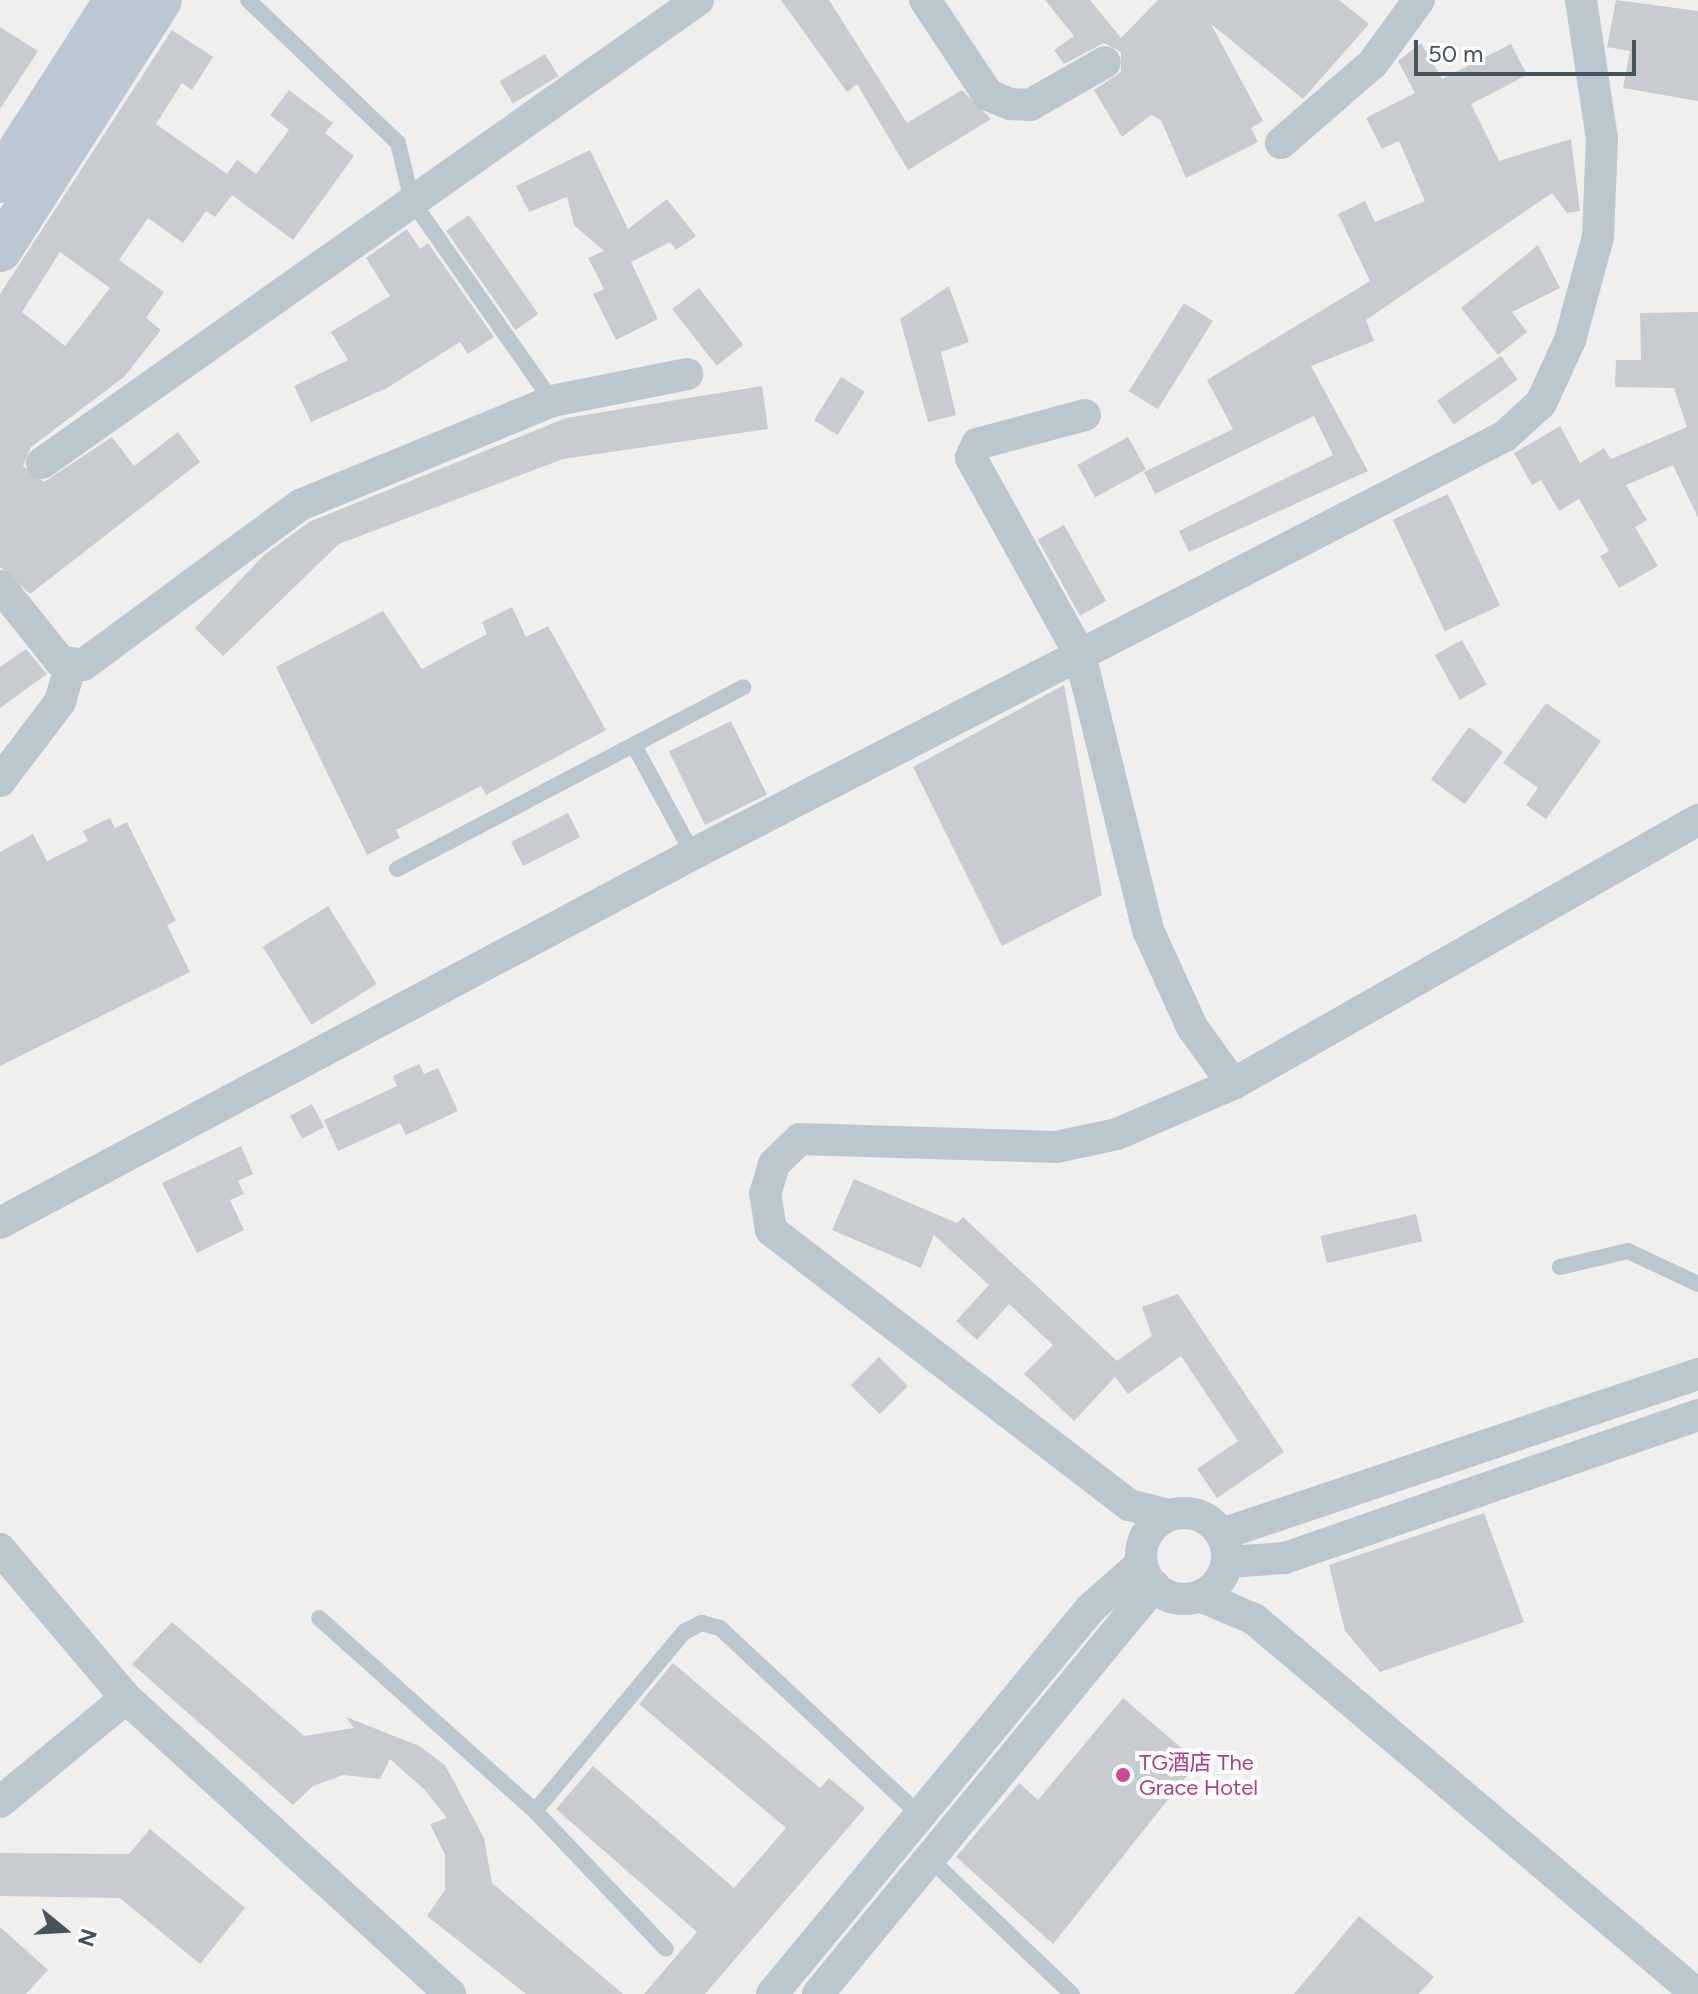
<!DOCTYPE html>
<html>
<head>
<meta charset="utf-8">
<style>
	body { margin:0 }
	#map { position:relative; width:1698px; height:1994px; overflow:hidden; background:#f1eeee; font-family:Figtree,"Noto Sans SC",sans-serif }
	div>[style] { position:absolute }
	.building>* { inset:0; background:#c8ccd1; transform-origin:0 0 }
	.lane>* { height:16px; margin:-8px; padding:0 8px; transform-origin:8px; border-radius:8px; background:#bbc7ce }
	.street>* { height:32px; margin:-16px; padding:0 16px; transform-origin:16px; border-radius:16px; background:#bbc7ce }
	.street>.ring { margin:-16px; padding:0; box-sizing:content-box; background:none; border:32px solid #bbc7ce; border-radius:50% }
	.secondary>* { height:44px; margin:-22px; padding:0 22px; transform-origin:22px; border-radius:22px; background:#bbc8d4 }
	.dots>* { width:22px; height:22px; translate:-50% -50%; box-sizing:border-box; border:4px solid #fff; border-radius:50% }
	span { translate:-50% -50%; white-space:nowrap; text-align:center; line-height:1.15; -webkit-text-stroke:8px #fff; paint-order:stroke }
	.hotel-label { font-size:22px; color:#b23c85 }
	.left { translate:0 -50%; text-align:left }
	.north { position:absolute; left:24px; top:1890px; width:80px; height:80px; -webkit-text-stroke:6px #fff; paint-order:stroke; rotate:108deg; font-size:22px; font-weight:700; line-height:32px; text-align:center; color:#45535d }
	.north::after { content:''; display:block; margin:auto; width:28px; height:36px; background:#45535d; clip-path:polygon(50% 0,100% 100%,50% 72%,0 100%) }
	.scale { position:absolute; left:1414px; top:40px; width:222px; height:36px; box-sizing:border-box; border:4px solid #45535d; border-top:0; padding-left:10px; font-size:24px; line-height:28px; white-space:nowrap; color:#45535d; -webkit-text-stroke:6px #fff; paint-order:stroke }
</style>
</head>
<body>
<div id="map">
	<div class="building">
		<i style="clip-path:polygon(781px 0,829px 0,907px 123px,962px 90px,991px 119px,908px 170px,857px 84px,847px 92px)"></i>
		<i style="clip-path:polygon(1045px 0,1090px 0,1121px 38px,1158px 0,1339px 0,1369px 24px,1303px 99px,1211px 24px,1263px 121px,1251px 128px,1258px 142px,1186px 178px,1161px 120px,1151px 115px,1122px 137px,1094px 90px,1121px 72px,1121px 52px,1104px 43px,1064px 64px,1054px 50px,1074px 36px)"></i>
		<i style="clip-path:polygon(1616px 0,1698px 11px,1698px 101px,1623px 88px,1630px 51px,1607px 47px)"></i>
		<i style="clip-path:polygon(0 27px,38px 51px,0 109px)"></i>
		<i style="clip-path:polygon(evenodd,172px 30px,213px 57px,192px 90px,182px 83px,156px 124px,227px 174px,237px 160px,256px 174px,289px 130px,270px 115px,289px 90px,333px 123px,325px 133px,354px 156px,293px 240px,232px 195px,215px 217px,206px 211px,183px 243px,148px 218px,119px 260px,164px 292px,146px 318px,161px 330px,124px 377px,31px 447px,23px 466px,44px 482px,112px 437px,134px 466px,178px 432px,200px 462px,30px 594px,0 567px,0 294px,172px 30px,60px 252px,110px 288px,65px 346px,22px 312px,60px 252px)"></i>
		<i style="clip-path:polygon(1421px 43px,1442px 79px,1511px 44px,1527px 75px,1471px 104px,1499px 161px,1571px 139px,1580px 211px,1567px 213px,1552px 193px,1366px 320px,1374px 341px,1311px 366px,1368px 471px,1189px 552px,1179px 531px,1333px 455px,1314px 416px,1155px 494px,1144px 472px,1233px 429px,1207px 380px,1370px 281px,1338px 214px,1365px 201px,1375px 222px,1425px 201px,1399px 141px,1382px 149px,1366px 118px,1415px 93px,1398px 61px)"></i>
		<i style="left:545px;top:54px;width:26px;height:53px;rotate:59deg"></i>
		<i style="clip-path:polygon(590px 150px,628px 229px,667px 199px,696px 236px,676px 250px,670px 242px,631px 262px,658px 319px,616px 340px,593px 294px,604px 289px,588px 258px,604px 251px,574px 225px,567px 197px,529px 212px,516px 186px)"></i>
		<i style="left:469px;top:215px;width:121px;height:28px;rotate:55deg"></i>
		<i style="clip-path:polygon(407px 229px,420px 249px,428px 243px,494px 337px,468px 354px,460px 342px,387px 388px,311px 422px,294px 386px,348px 360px,331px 332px,390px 296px,366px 258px)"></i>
		<i style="clip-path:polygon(1538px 245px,1560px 288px,1512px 312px,1527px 332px,1498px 355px,1461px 308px)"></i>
		<i style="clip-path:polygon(949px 286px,969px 342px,941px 352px,956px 415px,928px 422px,900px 319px)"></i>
		<i style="left:699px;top:288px;width:72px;height:34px;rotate:52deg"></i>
		<i style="left:1184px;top:303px;width:34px;height:104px;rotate:32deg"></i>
		<i style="clip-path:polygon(1698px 312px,1698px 518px,1673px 465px,1626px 485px,1647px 520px,1635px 527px,1658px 566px,1619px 588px,1600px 556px,1609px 551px,1579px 499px,1559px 511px,1541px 480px,1532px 485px,1514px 453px,1560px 426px,1580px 463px,1604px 448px,1611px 459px,1687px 427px,1674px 388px,1615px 387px,1616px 360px,1641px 360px,1640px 313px)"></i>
		<i style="left:1501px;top:356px;width:29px;height:78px;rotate:55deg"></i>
		<i style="left:841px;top:377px;width:28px;height:51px;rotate:32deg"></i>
		<i style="clip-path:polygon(762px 386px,768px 429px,563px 459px,339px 544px,223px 656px,195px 628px,264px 555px,309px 522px,566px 418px)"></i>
		<i style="left:1128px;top:437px;width:37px;height:58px;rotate:61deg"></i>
		<i style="left:1448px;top:494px;width:123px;height:61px;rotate:65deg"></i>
		<i style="left:1064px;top:525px;width:87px;height:30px;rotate:61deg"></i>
		<i style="clip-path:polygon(512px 607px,526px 637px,548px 626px,606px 730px,486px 795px,481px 786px,396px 830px,400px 838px,367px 855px,276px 667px,383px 611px,422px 669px,487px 634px,482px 622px)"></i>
		<i style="left:1462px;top:640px;width:51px;height:31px;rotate:61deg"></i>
		<i style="clip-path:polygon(26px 649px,47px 674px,0 708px,0 667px)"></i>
		<i style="clip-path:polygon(1064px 685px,1102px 895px,1002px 946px,913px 767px)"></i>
		<i style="clip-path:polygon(1546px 703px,1601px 741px,1546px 819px,1526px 805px,1538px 788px,1503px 763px)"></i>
		<i style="left:731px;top:721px;width:82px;height:69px;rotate:64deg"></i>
		<i style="left:1469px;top:727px;width:42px;height:65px;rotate:36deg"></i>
		<i style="left:568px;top:813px;width:27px;height:64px;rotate:63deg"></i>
		<i style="clip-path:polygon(110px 818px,115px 828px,127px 822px,176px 921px,167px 925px,190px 972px,0 1066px,0 852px,33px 834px,47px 861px,88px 841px,83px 831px)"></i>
		<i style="left:328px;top:906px;width:92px;height:77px;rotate:58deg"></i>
		<i style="clip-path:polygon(419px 1064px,424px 1074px,438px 1068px,458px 1111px,406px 1135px,400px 1123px,338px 1151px,324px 1120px,397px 1086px,393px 1076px)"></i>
		<i style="left:312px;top:1104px;width:26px;height:25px;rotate:62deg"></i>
		<i style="clip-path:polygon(241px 1146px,253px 1174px,238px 1181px,244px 1194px,230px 1200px,244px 1230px,197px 1253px,162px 1183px)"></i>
		<i style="clip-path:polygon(854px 1179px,957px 1223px,963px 1217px,1117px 1361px,1152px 1336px,1142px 1307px,1178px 1294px,1284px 1452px,1217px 1498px,1197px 1469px,1238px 1441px,1181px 1356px,1128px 1394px,1115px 1377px,1074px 1421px,1024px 1374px,1053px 1345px,1009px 1304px,977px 1340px,956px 1321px,989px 1285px,934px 1235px,921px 1268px,832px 1230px)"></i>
		<i style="left:1416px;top:1214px;width:28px;height:98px;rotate:77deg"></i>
		<i style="left:879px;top:1357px;width:41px;height:40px;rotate:45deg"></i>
		<i style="clip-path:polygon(1484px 1513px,1524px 1622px,1380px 1672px,1345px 1631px,1329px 1565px)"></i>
		<i style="clip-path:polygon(172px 1622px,304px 1736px,354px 1728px,346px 1717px,419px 1746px,445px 1765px,484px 1838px,492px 1883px,623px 1994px,526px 1994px,427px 1916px,445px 1890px,445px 1855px,430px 1824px,447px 1818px,425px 1790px,390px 1759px,380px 1779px,343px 1775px,313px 1786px,293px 1805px,132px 1664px)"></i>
		<i style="clip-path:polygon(673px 1663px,820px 1788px,829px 1778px,865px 1808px,705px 1994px,644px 1994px,697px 1932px,556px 1809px,593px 1766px,734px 1888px,786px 1828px,639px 1704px)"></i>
		<i style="clip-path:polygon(1123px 1698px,1198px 1762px,1053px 1944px,956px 1857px,1019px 1783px,1038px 1800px)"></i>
		<i style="clip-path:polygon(150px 1829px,245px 1908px,200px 1964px,120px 1898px,0 1896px,0 1853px,129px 1854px)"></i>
		<i style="clip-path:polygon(1359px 1916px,1434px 1977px,1419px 1994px,1294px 1994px)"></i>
		<i style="clip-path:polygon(0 1927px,48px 1970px,26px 1994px,0 1994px)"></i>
	</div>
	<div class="lane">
		<i style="left:248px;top:0;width:207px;rotate:43.6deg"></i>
		<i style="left:398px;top:143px;width:60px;rotate:76.4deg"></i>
		<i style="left:412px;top:201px;width:244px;rotate:55deg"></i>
		<i style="left:636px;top:749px;width:119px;rotate:61.5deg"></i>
		<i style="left:397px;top:869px;width:391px;rotate:-27.7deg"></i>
		<i style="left:1560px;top:1267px;width:70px;rotate:-13.2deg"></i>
		<i style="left:1628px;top:1251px;width:77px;rotate:25.2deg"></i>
		<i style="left:319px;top:1618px;width:290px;rotate:41.8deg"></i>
		<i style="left:535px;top:1811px;width:190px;rotate:46.5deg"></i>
		<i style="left:535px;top:1811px;width:233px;rotate:-50.2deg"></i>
		<i style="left:684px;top:1632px;width:20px;rotate:-27deg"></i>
		<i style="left:702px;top:1623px;width:19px;rotate:16deg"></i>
		<i style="left:720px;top:1628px;width:278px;rotate:43.1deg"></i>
		<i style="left:927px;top:1856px;width:200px;rotate:43.6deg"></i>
	</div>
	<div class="street">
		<i style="left:925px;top:0;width:114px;rotate:56.4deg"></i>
		<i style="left:988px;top:95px;width:24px;rotate:22deg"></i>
		<i style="left:1010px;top:104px;width:20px;rotate:3deg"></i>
		<i style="left:1030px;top:105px;width:86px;rotate:-29.8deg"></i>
		<i style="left:1281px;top:143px;width:122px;rotate:-41deg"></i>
		<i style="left:1373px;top:63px;width:78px;rotate:-53.9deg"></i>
		<i style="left:1085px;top:415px;width:112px;rotate:165deg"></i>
		<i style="left:977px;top:444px;width:15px;rotate:113deg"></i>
		<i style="left:971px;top:458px;width:225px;rotate:61deg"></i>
		<i style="left:1080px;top:655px;width:283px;rotate:76.1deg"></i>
		<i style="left:1148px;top:930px;width:107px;rotate:65.6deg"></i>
		<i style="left:1192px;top:1027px;width:70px;rotate:54.3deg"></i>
		<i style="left:1233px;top:1084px;width:535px;rotate:-29.59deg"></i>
		<i style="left:42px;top:463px;width:803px;rotate:-35.21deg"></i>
		<i style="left:0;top:586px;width:96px;rotate:51.3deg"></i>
		<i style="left:60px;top:661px;width:23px;rotate:10deg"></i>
		<i style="left:83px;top:665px;width:270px;rotate:-36.4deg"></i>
		<i style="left:300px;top:505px;width:273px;rotate:-22.4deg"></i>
		<i style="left:552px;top:401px;width:138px;rotate:-11.3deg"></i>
		<i style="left:0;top:781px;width:99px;rotate:-52.8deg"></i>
		<i style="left:60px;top:702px;width:37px;rotate:-74deg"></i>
		<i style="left:0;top:1223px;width:785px;rotate:-28.03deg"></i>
		<i style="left:693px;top:854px;width:913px;rotate:-27.24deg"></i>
		<i style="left:1505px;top:436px;width:49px;rotate:-42.5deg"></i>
		<i style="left:1541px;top:403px;width:69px;rotate:-65.3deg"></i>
		<i style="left:1570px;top:340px;width:107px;rotate:-74.8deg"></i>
		<i style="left:1598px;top:237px;width:98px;rotate:-87.7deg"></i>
		<i style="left:1602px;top:139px;width:141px;rotate:-98.6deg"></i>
		<i class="ring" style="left:1141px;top:1513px;width:54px;height:54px"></i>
		<i style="left:1169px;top:1515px;width:41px;rotate:-166deg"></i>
		<i style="left:1129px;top:1505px;width:451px;rotate:-142.5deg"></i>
		<i style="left:771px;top:1230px;width:36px;rotate:-99deg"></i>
		<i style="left:765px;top:1194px;width:31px;rotate:-73deg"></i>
		<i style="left:774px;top:1164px;width:36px;rotate:-44deg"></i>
		<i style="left:800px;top:1139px;width:256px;rotate:1.8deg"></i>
		<i style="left:1056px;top:1147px;width:62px;rotate:-12deg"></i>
		<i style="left:1117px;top:1134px;width:126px;rotate:-23.3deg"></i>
		<i style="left:1222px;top:1534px;width:502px;rotate:-18.58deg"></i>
		<i style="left:0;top:1549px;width:195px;rotate:49.8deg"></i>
		<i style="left:126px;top:1698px;width:439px;rotate:42.4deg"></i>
		<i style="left:1227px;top:1562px;width:58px;rotate:-3.9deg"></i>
		<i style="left:1285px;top:1558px;width:437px;rotate:-19.1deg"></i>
		<i style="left:1200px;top:1596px;width:59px;rotate:23.1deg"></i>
		<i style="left:1254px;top:1619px;width:580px;rotate:40.25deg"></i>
		<i style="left:0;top:1802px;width:163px;rotate:-39.5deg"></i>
		<i style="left:772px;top:1994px;width:501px;rotate:-50.43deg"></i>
		<i style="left:1091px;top:1608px;width:68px;rotate:-41.4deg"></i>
		<i style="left:818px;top:1994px;width:529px;rotate:-50.53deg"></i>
	</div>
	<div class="secondary">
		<i style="left:0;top:181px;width:215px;rotate:-57.3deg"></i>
		<i style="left:0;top:250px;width:297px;rotate:-57.4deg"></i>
	</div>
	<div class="dots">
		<i style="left:1123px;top:1775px;background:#d1479c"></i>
	</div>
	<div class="hotel-label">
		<span class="left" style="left:1139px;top:1775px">TG酒店 The<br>Grace Hotel</span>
	</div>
	<div class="north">N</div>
	<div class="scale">50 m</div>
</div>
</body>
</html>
